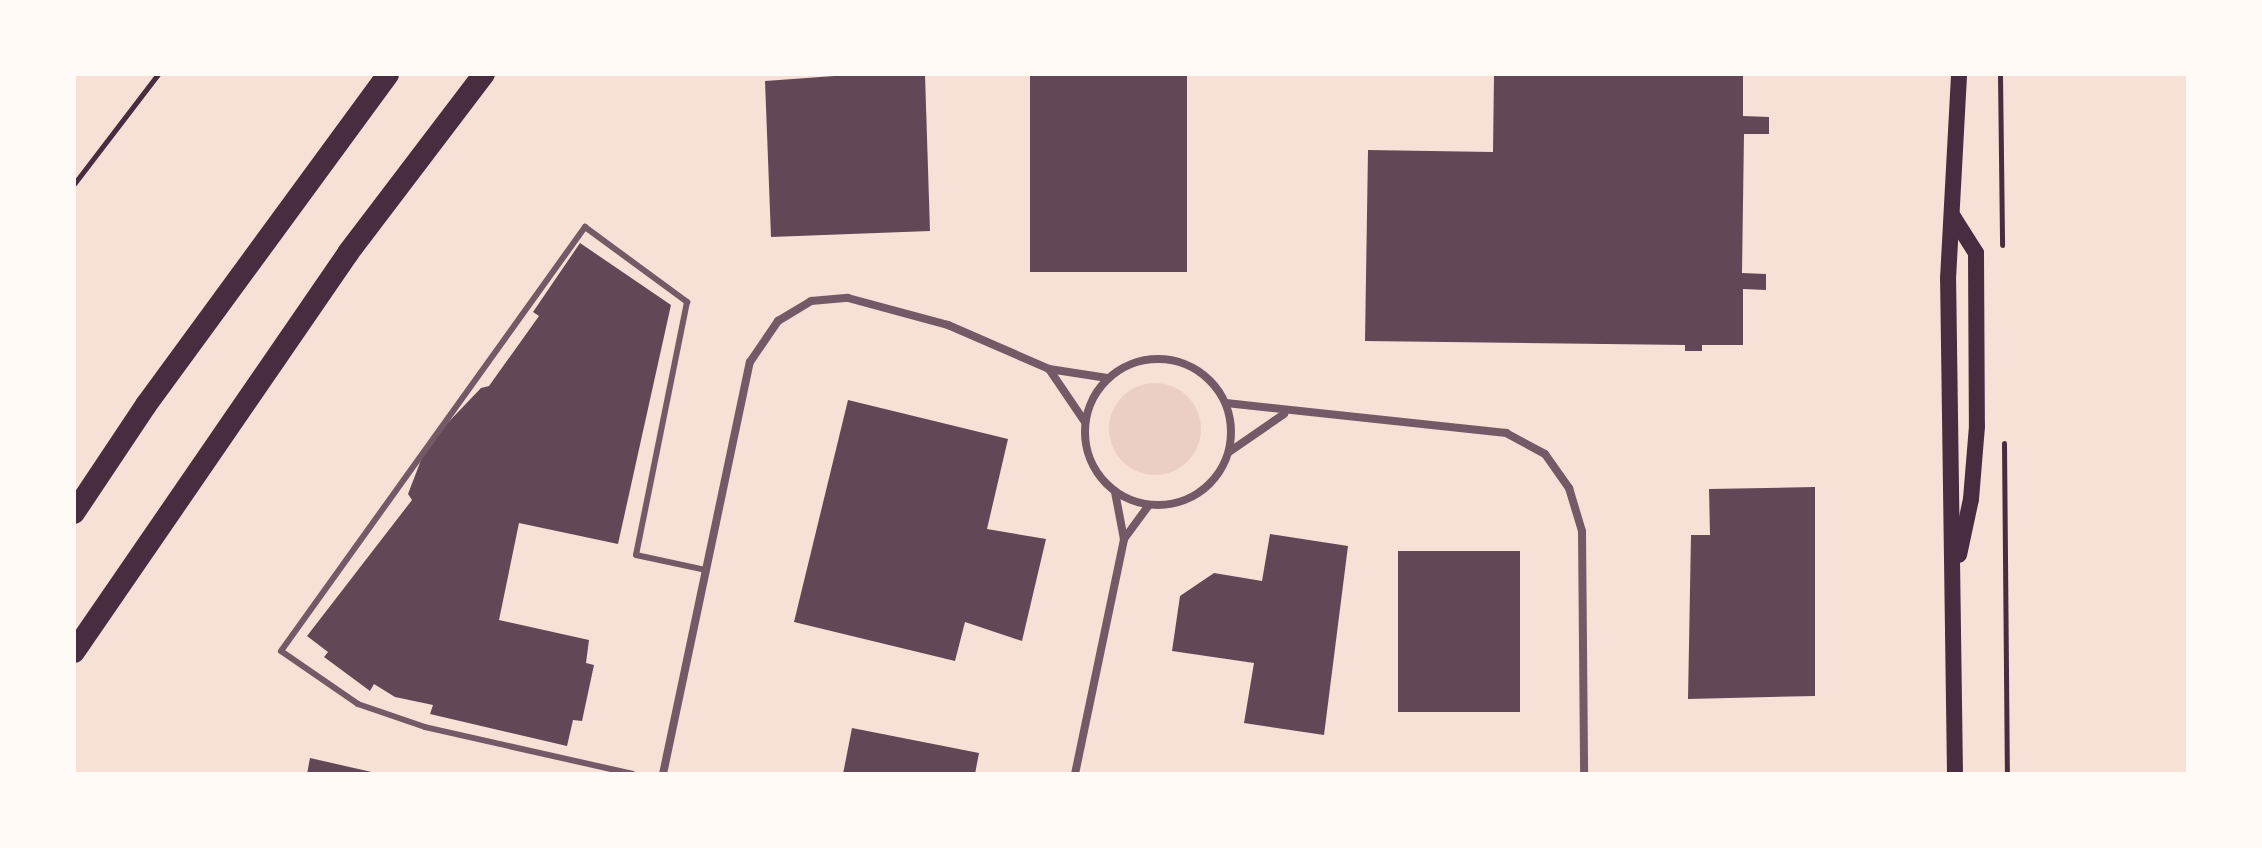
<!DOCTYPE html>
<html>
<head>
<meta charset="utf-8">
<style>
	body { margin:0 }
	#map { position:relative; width:2262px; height:848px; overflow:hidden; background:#f7e1d7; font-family:"Alegreya Sans",sans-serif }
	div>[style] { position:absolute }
	.green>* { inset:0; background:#ebcfc5 }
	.round { border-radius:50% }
	.building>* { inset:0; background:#644757; transform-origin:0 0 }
	.path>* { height:5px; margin:-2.5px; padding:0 2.5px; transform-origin:2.5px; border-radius:2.5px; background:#4a2c40 }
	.service>* { height:6px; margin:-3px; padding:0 3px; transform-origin:3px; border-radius:3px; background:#755966 }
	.minor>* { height:8px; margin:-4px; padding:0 4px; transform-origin:4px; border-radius:4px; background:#755966 }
	.minor>.ring { margin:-4px; padding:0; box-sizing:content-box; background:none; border:8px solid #755966; border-radius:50% }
	.secondary>* { height:16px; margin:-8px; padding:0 8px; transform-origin:8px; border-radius:8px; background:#4a2c40 }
	.trunk>* { height:22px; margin:-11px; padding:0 11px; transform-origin:11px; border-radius:11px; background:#4a2c40 }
	span { translate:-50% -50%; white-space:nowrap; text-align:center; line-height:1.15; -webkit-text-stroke:6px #fffaf5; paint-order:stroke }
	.frame { position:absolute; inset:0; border:76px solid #fffaf5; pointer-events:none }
</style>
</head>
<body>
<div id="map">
	<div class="green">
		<i class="round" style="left:1109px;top:383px;width:92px;height:92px"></i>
	</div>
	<div class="building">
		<i style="clip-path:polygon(862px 74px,925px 75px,930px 231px,771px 237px,765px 81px)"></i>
		<i style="left:1030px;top:74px;width:157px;height:198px"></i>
		<i style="clip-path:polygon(1494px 74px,1743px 74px,1743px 116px,1769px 117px,1769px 134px,1744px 134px,1742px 273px,1766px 274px,1766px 290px,1743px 289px,1743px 345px,1702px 345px,1702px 351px,1685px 351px,1685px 345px,1365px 341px,1368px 150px,1493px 152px)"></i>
		<i style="clip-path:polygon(580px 243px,671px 305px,618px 544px,519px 523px,499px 620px,589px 640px,586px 663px,594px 665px,582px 721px,573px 720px,567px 746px,430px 714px,433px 705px,395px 697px,374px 684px,370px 691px,324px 657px,328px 652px,307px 636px,412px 500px,408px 494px,421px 460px,438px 433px,481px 388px,489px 386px,539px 316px,533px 312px)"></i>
		<i style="clip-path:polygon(848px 400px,1008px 439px,987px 529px,1046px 539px,1022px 641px,965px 622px,955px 661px,794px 622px)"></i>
		<i style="clip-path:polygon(1815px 487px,1815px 696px,1688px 699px,1691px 535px,1710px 535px,1709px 489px)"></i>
		<i style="clip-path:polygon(1270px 534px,1348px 546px,1324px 735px,1244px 723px,1254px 663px,1172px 651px,1180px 596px,1214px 573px,1262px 581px)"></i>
		<i style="left:1398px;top:551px;width:122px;height:161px"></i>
		<i style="clip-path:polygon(852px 728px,979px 753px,975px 774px,843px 774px)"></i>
		<i style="clip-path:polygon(310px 758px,376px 773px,375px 774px,307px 774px)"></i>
	</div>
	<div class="path">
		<i style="left:2000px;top:74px;width:171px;rotate:89.3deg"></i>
		<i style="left:74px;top:184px;width:138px;rotate:-52.6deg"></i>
		<i style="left:2004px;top:443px;width:331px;rotate:89.5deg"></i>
	</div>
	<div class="service">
		<i style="left:633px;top:774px;width:213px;rotate:-167.3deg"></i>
		<i style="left:425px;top:727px;width:71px;rotate:-161.1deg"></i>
		<i style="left:358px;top:704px;width:93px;rotate:-145.5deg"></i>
		<i style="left:281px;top:651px;width:522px;rotate:-54.36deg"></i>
		<i style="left:585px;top:227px;width:127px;rotate:36.3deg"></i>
		<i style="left:687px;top:302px;width:258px;rotate:101.4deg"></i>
		<i style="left:636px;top:555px;width:72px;rotate:12.1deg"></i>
	</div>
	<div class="minor">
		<i class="ring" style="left:1085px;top:359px;width:138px;height:138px"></i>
		<i style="left:1049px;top:369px;width:64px;rotate:55.8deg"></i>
		<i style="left:1226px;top:403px;width:282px;rotate:6.1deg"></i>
		<i style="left:1506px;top:433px;width:44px;rotate:28.3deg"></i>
		<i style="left:1545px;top:454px;width:42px;rotate:54.8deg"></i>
		<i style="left:1569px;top:488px;width:45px;rotate:73.2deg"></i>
		<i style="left:1582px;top:531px;width:243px;rotate:89.5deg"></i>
		<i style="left:1229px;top:452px;width:67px;rotate:-34.6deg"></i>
		<i style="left:1115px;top:492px;width:48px;rotate:79.2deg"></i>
		<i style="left:663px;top:774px;width:421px;rotate:-78.1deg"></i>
		<i style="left:750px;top:362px;width:50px;rotate:-55.7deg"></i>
		<i style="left:778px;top:321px;width:39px;rotate:-31deg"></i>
		<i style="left:811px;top:301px;width:37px;rotate:-5deg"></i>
		<i style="left:848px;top:298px;width:104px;rotate:15.1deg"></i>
		<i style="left:948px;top:325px;width:110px;rotate:23.5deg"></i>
		<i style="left:1049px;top:369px;width:59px;rotate:8.8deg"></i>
		<i style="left:1075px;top:774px;width:240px;rotate:-78.2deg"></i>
		<i style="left:1124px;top:539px;width:42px;rotate:-53.7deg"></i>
	</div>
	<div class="secondary">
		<i style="left:1952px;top:215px;width:45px;rotate:57.7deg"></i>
		<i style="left:1976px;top:253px;width:173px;rotate:89.7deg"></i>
		<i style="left:1977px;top:426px;width:73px;rotate:94.7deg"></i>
		<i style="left:1971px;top:499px;width:57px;rotate:102.1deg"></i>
		<i style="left:1955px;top:774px;width:495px;rotate:-90.8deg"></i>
		<i style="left:1948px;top:279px;width:205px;rotate:-86.9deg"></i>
	</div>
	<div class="trunk">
		<i style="left:74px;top:513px;width:130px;rotate:-56.3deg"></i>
		<i style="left:146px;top:405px;width:410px;rotate:-53.8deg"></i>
		<i style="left:74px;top:652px;width:484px;rotate:-55.5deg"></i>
		<i style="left:348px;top:253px;width:225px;rotate:-52.8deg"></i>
	</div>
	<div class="frame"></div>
</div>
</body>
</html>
